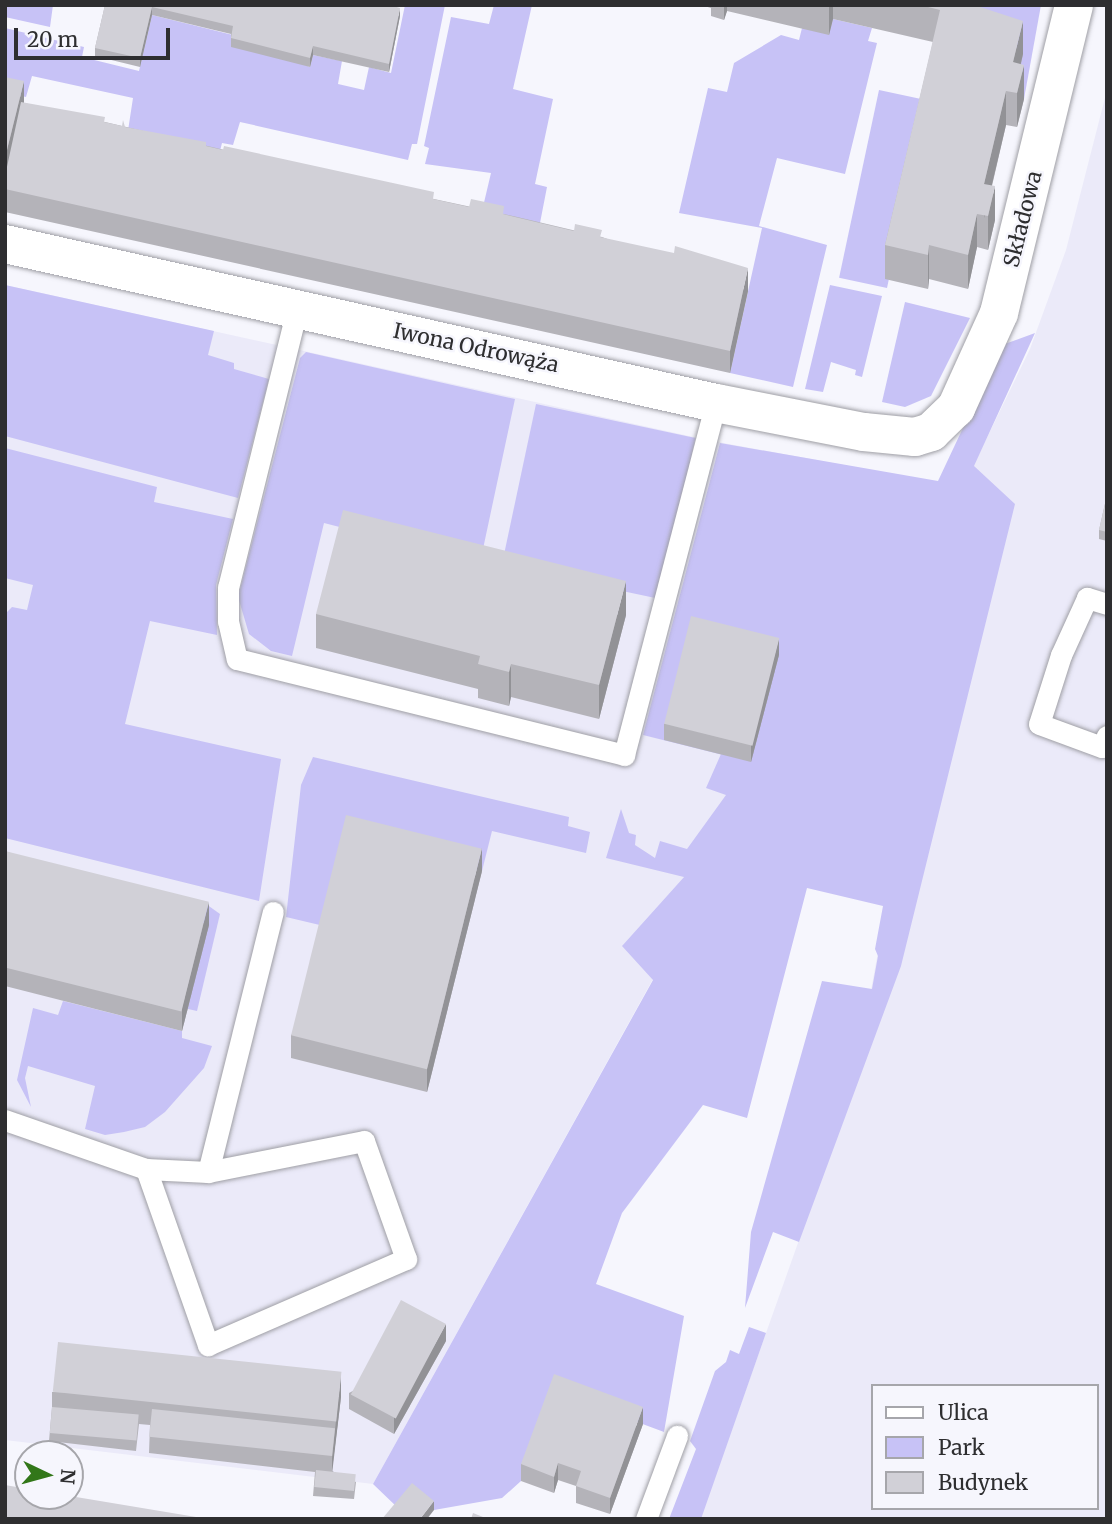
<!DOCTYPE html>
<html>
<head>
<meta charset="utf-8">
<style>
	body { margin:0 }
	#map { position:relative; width:1112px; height:1524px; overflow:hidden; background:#f6f6fd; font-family:Merriweather,serif }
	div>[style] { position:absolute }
	.built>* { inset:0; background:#ebeaf9 }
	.green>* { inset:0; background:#c7c2f6; transform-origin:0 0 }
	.roads { filter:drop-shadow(0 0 2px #9f9fa5) drop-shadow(0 0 2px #9f9fa5) }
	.service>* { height:21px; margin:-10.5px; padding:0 10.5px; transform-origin:10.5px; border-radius:10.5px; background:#fff }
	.minor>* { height:38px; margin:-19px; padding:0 19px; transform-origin:19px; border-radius:19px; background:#fff }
	.wall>* { inset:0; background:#b4b3b9 }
	.shaded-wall>* { inset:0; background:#929296 }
	.building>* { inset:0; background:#d1d0d7; transform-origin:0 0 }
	span { translate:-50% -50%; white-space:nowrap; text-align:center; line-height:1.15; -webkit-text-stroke:5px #f6f6fd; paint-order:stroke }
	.street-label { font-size:21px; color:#2e2e30 }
	.frame { position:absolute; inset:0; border:7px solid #2e2e30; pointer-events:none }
	.legend { position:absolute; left:871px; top:1384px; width:228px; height:126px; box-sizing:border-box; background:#f6f6fd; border:2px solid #a6a6ab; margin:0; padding:9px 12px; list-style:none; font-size:21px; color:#2e2e30 }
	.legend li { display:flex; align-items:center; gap:14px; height:35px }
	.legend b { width:35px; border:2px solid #a6a6ab }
	.north { position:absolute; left:14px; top:1440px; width:70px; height:70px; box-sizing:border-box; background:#f6f6fd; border:2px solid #a6a6ab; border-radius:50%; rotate:95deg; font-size:19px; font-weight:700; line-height:28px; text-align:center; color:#2e2e30 }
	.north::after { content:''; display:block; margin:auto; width:24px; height:32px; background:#327719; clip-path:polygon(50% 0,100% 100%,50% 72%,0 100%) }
	.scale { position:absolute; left:14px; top:28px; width:156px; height:32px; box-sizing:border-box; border:4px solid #2e2e30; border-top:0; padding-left:9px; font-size:21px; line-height:24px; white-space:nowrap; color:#2e2e30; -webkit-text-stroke:5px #f6f6fd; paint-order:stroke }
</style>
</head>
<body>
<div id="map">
	<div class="built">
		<i style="clip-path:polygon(evenodd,1107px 90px,1107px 1519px,700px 1519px,853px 1088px,922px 713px,684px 877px,623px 945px,653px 979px,373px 1484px,5px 1440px,5px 285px,707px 440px,963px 487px,1030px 349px,1066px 250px,1107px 90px,872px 1386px,1096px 1386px,1096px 1508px,872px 1508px,872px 1386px)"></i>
	</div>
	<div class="green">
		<i style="clip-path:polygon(5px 5px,53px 5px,50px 27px,5px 17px)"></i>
		<i style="clip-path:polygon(405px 5px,445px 5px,417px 144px,412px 144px,408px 160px,240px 122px,233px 145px,222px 143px,218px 159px,127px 137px,133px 98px,32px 76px,26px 97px,5px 92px,5px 28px,84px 47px,82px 57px,139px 71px,152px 15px,233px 35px,310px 67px,313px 55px,342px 61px,338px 84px,364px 90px,369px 67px,391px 73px)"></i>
		<i style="clip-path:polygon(494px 5px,532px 5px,513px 89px,553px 99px,535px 184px,547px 187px,540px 223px,482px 211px,491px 173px,425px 164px,429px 148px,424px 146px,451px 17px,489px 24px)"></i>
		<i style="clip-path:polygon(958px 5px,1041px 5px,1024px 99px)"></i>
		<i style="clip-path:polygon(833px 19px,872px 28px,868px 41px,877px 43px,845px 174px,777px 158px,759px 226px,827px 245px,793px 387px,730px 373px,762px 228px,679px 213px,708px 88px,727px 92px,734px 63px,781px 35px,799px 40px,802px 28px,829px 34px)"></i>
		<i style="left:879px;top:90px;width:49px;height:192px;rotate:12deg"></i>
		<i style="clip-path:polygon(5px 285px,214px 331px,208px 355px,234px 363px,234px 369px,269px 379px,238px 498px,5px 436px)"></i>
		<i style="clip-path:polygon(830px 285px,882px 296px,862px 377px,855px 375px,856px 370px,831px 362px,823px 392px,805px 389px)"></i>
		<i style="clip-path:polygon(905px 302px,970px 318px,931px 396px,905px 407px,882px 402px)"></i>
		<i style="clip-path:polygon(1035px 333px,974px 466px,1015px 504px,901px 966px,799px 1242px,773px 1232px,745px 1308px,751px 1232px,822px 981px,872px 989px,878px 956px,875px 949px,883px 906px,807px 888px,747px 1118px,703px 1105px,622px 1213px,596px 1284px,684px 1316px,664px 1432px,554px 1391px,521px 1481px,502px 1498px,434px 1510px,412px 1492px,398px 1508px,373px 1484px,653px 980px,622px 946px,684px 877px,606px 858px,621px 809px,629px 833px,636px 835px,635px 845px,655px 858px,660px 841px,687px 849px,726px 795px,706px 788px,721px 754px,751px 762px,643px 735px,720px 443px,938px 481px,1002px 345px)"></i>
		<i style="clip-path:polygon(306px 352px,515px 399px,480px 563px,324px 523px,292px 656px,271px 651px,249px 634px,238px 597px,300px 358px)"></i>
		<i style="left:536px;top:404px;width:163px;height:165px;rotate:12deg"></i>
		<i style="clip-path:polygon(5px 448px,157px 487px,154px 502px,233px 519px,216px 585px,217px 635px,150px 621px,125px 724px,281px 759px,259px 901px,5px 838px,5px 614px,12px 607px,27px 610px,33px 585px,5px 578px)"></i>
		<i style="clip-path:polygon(313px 757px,569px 817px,568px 826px,590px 832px,586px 853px,492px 831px,482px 871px,346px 837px,324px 926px,286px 917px,301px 785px)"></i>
		<i style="clip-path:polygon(5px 857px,206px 904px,220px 914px,197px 1011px,188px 1009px)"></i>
		<i style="clip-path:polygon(63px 1001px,182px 1031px,182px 1038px,212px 1046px,204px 1068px,165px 1112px,145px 1127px,124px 1132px,105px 1135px,85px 1129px,95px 1086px,28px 1066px,25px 1078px,31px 1107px,17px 1080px,33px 1008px,58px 1015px)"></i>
		<i style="clip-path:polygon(749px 1327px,766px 1333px,701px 1519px,669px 1519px,696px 1449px,690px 1441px,715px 1371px,726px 1362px,730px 1350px,739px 1354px)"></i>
	</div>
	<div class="roads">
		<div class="service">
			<i style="left:297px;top:309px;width:286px;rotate:103.9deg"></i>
			<i style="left:228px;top:587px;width:34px;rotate:90deg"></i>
			<i style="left:228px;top:621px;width:39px;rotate:77deg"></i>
			<i style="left:237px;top:659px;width:399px;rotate:13.9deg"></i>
			<i style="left:624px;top:755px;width:364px;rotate:-75.4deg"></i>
			<i style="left:1107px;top:604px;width:21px;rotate:-163deg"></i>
			<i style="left:1087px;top:598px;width:63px;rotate:114.5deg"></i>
			<i style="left:1061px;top:655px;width:72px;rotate:107.7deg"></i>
			<i style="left:1039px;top:724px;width:67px;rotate:20.1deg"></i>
			<i style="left:1102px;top:747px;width:12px;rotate:-66deg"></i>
			<i style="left:5px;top:1120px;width:149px;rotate:19.2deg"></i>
			<i style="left:146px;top:1169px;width:187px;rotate:70.6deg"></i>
			<i style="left:208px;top:1345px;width:216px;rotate:-23.5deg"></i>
			<i style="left:406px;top:1259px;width:125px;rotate:-109.6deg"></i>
			<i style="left:364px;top:1141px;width:159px;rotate:168.8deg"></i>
			<i style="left:208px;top:1172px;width:62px;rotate:-177.2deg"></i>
			<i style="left:208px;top:1172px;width:268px;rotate:-76deg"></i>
			<i style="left:646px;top:1519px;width:89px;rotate:-69.5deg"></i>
		</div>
		<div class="minor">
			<i style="left:5px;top:244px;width:729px;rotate:12.61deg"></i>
			<i style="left:716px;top:403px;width:151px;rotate:11.1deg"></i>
			<i style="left:864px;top:432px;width:51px;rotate:5.6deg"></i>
			<i style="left:915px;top:437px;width:17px;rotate:-17deg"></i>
			<i style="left:931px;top:432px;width:35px;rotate:-44deg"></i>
			<i style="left:956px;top:408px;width:104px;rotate:-65.6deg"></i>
			<i style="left:999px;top:313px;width:317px;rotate:-76.3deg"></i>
		</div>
	</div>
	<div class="wall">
		<i style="clip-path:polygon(105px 5px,400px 16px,389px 72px,313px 55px,310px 67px,231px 47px,231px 34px,152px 15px,140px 67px,95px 56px,95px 48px)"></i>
		<i style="clip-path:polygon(701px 5px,974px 5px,1023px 54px,1021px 64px,1024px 99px,1017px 127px,1006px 125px,992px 186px,995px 220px,988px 250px,977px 247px,968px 289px,929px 279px,928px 289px,885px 279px,885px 245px,933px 42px,833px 19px,829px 35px,727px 11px,724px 20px,711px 16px,711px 8px)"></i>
		<i style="clip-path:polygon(5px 77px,24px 103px,434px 199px,504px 214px,602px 237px,748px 291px,730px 373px,5px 212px)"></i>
		<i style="clip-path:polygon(1107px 495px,1107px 541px,1099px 539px,1099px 530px)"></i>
		<i style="clip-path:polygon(316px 614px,626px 615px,599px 719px,511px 697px,509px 706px,478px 698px,478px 689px,316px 648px)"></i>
		<i style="clip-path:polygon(779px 655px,751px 762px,664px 740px,664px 724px)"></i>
		<i style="clip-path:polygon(5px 851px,209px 925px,182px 1031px,5px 986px)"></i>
		<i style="clip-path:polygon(482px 871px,427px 1092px,291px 1058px,291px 1035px)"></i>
		<i style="clip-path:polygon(446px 1341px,394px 1434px,349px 1409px,349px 1393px)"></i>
		<i style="clip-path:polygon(52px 1392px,341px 1397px,332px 1471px,356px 1482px,354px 1499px,313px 1496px,315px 1472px,149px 1453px,150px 1425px,139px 1424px,136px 1451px,49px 1441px,52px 1407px)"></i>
		<i style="clip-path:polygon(643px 1424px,610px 1514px,576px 1503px,576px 1486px,558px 1480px,554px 1493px,521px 1481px,521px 1464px)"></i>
	</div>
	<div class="shaded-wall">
		<i style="clip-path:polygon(724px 5px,727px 5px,727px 11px,724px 20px)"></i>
		<i style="clip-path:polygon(829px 5px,833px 5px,833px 19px,829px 35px)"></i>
		<i style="clip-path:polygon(152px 7px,152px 15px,140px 67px,140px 58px)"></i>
		<i style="clip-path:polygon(400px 8px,400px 16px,389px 72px,389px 64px)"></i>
		<i style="clip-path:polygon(1023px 21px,1023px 54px,1014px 92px,1013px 62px)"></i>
		<i style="clip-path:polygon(313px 46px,313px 55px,310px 67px,310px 58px)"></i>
		<i style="clip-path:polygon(1024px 65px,1024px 99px,1017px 127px,1017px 93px)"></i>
		<i style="clip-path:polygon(24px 81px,24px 109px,5px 186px,5px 158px)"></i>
		<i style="clip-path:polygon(1006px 91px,1006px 125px,984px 218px,984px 184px)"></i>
		<i style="clip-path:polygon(995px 186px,995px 220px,988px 250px,988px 216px)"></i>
		<i style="clip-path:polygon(977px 214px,977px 247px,968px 289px,968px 255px)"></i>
		<i style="clip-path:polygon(929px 245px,929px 279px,928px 289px,928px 255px)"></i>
		<i style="clip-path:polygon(748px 268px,748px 291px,730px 373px,730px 351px)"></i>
		<i style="clip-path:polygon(626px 581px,626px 615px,599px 719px,599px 685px)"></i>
		<i style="clip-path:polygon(779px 638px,779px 655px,751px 762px,751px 746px)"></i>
		<i style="clip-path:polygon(511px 664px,511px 697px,509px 706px,509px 672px)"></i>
		<i style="clip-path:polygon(482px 848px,482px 871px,427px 1092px,427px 1069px)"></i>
		<i style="clip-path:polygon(209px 902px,209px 925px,182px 1031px,182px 1008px)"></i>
		<i style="clip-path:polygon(446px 1324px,446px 1341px,394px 1434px,394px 1418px)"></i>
		<i style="clip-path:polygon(341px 1374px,341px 1397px,332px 1474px,332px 1458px)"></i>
		<i style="clip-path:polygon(643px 1407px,643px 1424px,610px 1514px,610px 1498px)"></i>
		<i style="clip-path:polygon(558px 1463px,558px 1480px,554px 1493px,554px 1477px)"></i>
		<i style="clip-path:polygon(434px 1501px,434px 1510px,427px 1519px,420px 1519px)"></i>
	</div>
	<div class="building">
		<i style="clip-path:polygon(105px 5px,390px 5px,400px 8px,389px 64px,313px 46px,310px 58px,231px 38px,233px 26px,152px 7px,140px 58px,95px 48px)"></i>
		<i style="clip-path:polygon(920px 5px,974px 5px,1023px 21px,1013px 62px,1024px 65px,1017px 93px,1006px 91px,984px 184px,995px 186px,988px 216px,977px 214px,968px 255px,929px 245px,928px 255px,885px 245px,940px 10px)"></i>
		<i style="clip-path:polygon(5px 77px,24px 81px,5px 158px)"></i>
		<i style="clip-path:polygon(21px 102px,105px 117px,104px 122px,122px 126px,123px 120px,125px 127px,206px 142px,206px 146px,223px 150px,224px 146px,434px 192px,433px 199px,469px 207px,471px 199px,504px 206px,503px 214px,536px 222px,574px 231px,575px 224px,602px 230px,600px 237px,674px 253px,675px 246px,748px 268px,730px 351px,5px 189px,5px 176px)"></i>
		<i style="clip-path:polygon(1107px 495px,1107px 532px,1099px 530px)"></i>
		<i style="clip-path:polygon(343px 510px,626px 581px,599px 685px,511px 664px,509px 672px,478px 664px,480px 656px,316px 614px)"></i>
		<i style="left:691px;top:616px;width:91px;height:111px;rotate:14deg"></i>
		<i style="left:346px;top:815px;width:140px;height:227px;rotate:14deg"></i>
		<i style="left:5px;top:851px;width:210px;height:113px;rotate:14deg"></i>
		<i style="left:401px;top:1300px;width:51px;height:107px;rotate:28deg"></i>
		<i style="left:58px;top:1342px;width:285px;height:50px;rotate:6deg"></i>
		<i style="clip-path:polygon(554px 1374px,643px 1407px,610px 1498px,576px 1486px,581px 1471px,558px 1463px,554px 1477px,521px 1464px)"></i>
		<i style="left:52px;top:1407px;width:87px;height:26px;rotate:5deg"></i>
		<i style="left:152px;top:1409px;width:184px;height:28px;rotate:6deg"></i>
		<i style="left:316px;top:1470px;width:40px;height:17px;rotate:6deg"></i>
		<i style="clip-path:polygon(412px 1483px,434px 1501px,420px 1519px,382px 1519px)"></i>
		<i style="clip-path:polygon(5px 1485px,28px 1489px,28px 1496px,70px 1496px,208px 1519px,5px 1519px)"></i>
		<i style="clip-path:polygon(473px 1513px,488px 1519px,471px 1519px)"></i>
	</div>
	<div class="street-label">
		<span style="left:1023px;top:219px;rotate:-76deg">Składowa</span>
		<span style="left:476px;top:348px;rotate:12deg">Iwona Odrowąża</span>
	</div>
	<div class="frame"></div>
	<ul class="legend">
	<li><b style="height:9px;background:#fff"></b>Ulica</li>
	<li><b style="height:19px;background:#c7c2f6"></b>Park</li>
	<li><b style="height:19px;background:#d1d0d7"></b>Budynek</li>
	</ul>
	<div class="north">N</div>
	<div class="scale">20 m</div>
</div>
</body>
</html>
